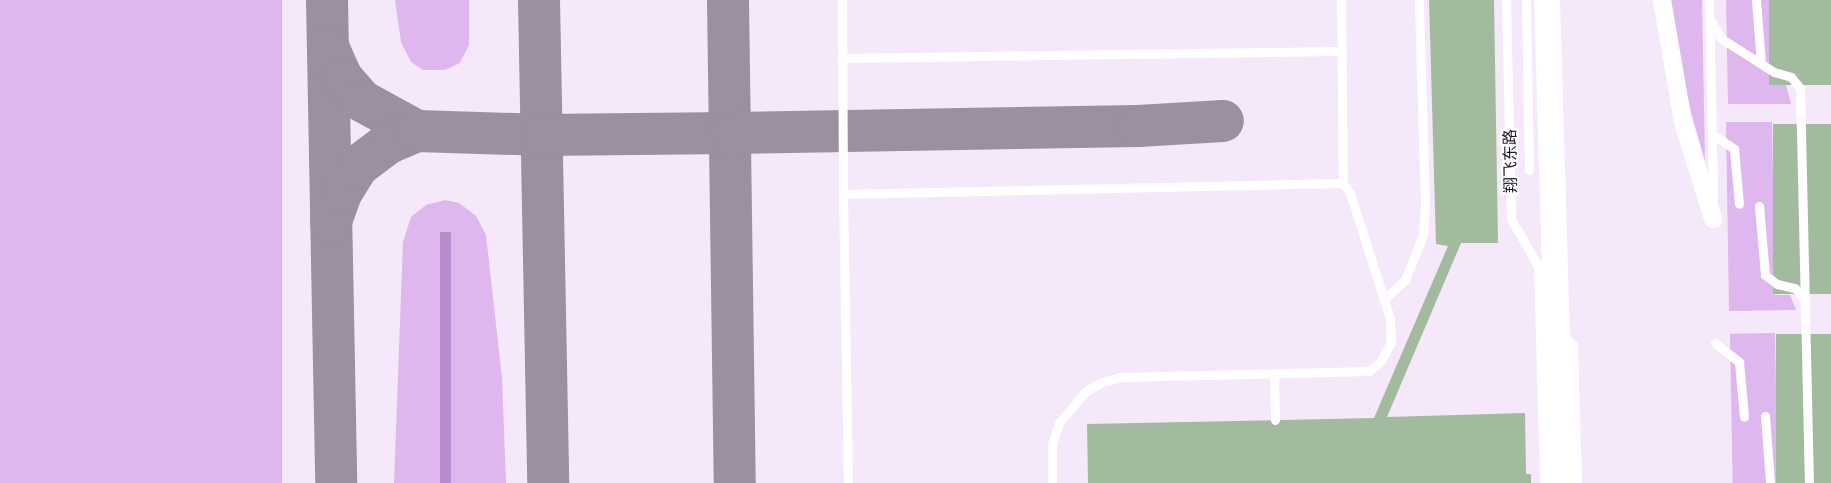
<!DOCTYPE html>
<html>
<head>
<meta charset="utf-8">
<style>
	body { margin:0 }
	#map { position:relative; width:1831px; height:483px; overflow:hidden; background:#f5e8fb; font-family:Literata,"Noto Sans SC",serif }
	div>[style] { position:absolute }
	.green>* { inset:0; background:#ddb7ee; transform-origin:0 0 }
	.water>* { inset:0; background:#b88bcc; transform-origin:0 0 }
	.taxiway>* { height:42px; margin:-21px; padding:0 21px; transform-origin:21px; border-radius:21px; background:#9b90a0 }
	.building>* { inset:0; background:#a2bb9e; transform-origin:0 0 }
	.lane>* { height:9px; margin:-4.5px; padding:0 4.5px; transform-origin:4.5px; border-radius:4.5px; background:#fff }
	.street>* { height:18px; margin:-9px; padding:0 9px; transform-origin:9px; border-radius:9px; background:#fff }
	.secondary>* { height:26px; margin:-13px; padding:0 13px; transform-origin:13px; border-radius:13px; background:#fff }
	span { translate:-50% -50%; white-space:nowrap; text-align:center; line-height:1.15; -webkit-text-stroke:4.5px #fff; paint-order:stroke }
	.street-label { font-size:16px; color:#201924 }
</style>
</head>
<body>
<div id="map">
	<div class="green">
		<i style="left:0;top:0;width:282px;height:483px"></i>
		<i style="clip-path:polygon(395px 0,469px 0,469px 45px,460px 63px,445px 70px,423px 70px,411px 62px,401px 42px)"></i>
		<i style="clip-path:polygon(1671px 0,1702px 0,1705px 161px,1687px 98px)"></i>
		<i style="clip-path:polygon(1726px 0,1769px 0,1771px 85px,1786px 85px,1791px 104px,1728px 104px)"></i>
		<i style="clip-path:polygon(1726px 122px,1772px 122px,1775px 295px,1790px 295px,1796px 310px,1729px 311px)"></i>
		<i style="clip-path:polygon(445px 200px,459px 203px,476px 216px,486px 235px,502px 378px,506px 483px,394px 483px,403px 242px,411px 217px,426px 205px)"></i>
		<i style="left:1775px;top:333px;width:150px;height:45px;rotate:89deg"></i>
	</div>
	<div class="water">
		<i style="left:451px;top:232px;width:251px;height:11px;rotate:90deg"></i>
	</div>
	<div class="taxiway">
		<i style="left:327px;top:0;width:483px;rotate:88.9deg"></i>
		<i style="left:539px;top:0;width:483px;rotate:88.9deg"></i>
		<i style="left:728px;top:0;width:483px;rotate:89.2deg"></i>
		<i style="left:329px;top:49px;width:32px;rotate:66deg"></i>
		<i style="left:342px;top:78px;width:30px;rotate:49deg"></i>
		<i style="left:362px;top:101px;width:63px;rotate:28.6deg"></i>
		<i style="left:331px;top:221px;width:30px;rotate:-70deg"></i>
		<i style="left:341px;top:193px;width:32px;rotate:-58deg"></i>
		<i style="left:358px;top:166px;width:39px;rotate:-37deg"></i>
		<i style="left:389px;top:143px;width:30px;rotate:-23deg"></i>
		<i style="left:417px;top:131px;width:124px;rotate:1.8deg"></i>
		<i style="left:541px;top:135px;width:190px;rotate:-0.6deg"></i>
		<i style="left:731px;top:133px;width:407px;rotate:-1deg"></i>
		<i style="left:1138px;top:126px;width:85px;rotate:-3.4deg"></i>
	</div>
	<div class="building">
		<i style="clip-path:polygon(1429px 0,1494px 0,1498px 243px,1461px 243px,1387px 417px,1525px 413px,1526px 474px,1531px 474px,1531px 483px,1088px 483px,1087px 424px,1374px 418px,1448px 246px,1436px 244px)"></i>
		<i style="left:1769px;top:0;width:62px;height:85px"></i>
		<i style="left:1831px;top:124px;width:170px;height:58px;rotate:90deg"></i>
		<i style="left:1831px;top:334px;width:149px;height:55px;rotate:90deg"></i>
	</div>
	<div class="lane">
		<i style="left:842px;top:0;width:194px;rotate:89.7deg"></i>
		<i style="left:843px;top:194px;width:500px;rotate:-1.26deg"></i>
		<i style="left:1343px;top:183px;width:12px;rotate:55deg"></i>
		<i style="left:1350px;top:193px;width:131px;rotate:72.3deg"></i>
		<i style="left:1390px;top:318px;width:24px;rotate:88deg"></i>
		<i style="left:1391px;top:342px;width:21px;rotate:118deg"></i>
		<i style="left:1381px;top:361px;width:16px;rotate:140deg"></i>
		<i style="left:1369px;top:371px;width:249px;rotate:178.6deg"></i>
		<i style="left:1120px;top:377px;width:19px;rotate:164deg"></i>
		<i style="left:1102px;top:382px;width:20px;rotate:150deg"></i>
		<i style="left:1085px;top:392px;width:40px;rotate:130deg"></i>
		<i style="left:1059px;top:423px;width:23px;rotate:108deg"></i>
		<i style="left:1052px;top:445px;width:38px;rotate:90deg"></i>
		<i style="left:1341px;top:0;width:183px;rotate:89.4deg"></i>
		<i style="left:1506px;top:0;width:219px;rotate:88.7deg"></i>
		<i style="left:1511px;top:219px;width:54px;rotate:60.1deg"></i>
		<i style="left:1538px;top:266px;width:217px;rotate:88.4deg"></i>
		<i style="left:1526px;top:0;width:170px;rotate:89deg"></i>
		<i style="left:1709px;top:0;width:199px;rotate:88.8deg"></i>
		<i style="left:1756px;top:0;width:64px;rotate:85.5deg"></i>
		<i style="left:1710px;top:20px;width:22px;rotate:58deg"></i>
		<i style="left:1722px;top:39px;width:62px;rotate:32.4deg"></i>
		<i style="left:1774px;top:72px;width:18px;rotate:16deg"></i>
		<i style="left:1791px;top:77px;width:14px;rotate:51deg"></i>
		<i style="left:1800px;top:88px;width:395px;rotate:88.7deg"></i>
		<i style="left:842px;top:58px;width:499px;rotate:-0.8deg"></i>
		<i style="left:1712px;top:134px;width:27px;rotate:34deg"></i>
		<i style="left:1734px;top:149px;width:55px;rotate:84.8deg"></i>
		<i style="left:843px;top:194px;width:289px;rotate:89deg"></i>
		<i style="left:1759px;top:206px;width:69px;rotate:85deg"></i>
		<i style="left:1765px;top:275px;width:15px;rotate:37deg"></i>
		<i style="left:1777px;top:284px;width:18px;rotate:13deg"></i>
		<i style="left:1795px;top:288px;width:14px;rotate:51deg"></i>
		<i style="left:1384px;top:299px;width:28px;rotate:-42deg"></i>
		<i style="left:1405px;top:280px;width:48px;rotate:-68.2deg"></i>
		<i style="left:1423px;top:235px;width:30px;rotate:-86deg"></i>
		<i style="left:1425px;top:205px;width:205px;rotate:-91.7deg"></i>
		<i style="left:1561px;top:334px;width:16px;rotate:43deg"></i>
		<i style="left:1573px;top:345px;width:138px;rotate:88.3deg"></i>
		<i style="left:1715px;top:343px;width:31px;rotate:38deg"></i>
		<i style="left:1739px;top:362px;width:55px;rotate:84.8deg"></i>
		<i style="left:1274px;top:373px;width:47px;rotate:88.8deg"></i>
		<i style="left:1765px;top:416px;width:67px;rotate:85.7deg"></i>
	</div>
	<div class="street">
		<i style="left:1662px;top:0;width:124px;rotate:80.2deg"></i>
		<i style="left:1683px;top:122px;width:102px;rotate:72.8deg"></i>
	</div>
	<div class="secondary">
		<i style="left:1547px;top:0;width:483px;rotate:88.3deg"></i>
	</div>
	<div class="street-label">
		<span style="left:1509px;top:161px;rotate:-91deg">翔飞东路</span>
	</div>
</div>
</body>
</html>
